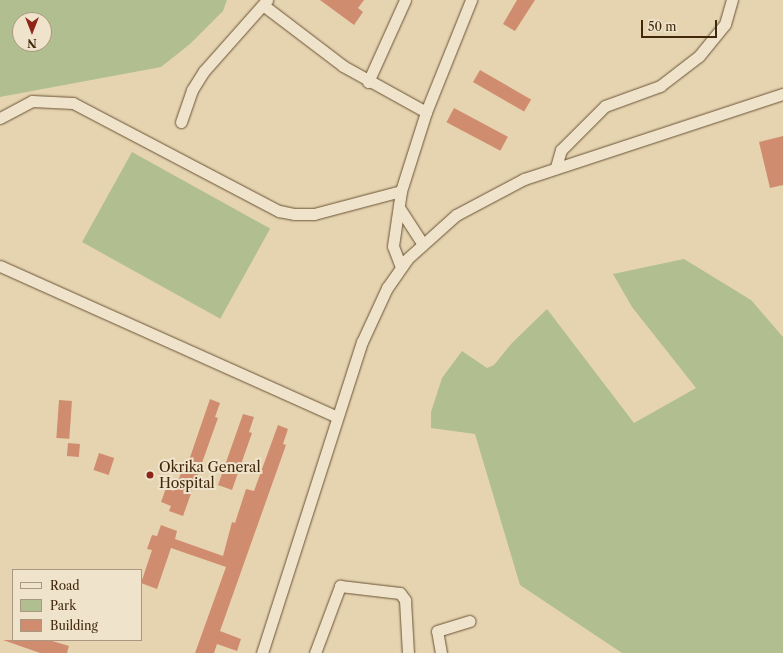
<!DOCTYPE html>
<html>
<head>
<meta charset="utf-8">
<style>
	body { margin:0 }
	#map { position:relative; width:783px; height:653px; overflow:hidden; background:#e6d4b1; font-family:"Libre Caslon Text",serif }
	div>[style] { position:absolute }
	.green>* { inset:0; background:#b1be8f; transform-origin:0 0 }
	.building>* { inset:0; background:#d08c6f; transform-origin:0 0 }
	.roads { filter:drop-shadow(0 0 1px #6a5334) drop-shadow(0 0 1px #6a5334) }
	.minor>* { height:11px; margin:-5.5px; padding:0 5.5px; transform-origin:5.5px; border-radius:5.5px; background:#efe3cc }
	.dots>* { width:11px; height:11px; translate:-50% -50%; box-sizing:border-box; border:2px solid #efe3cc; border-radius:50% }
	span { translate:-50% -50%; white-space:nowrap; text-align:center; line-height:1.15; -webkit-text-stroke:4px #efe3cc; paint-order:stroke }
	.poi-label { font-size:14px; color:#41280b }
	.left { translate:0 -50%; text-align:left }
	.legend { position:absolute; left:12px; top:569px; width:130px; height:72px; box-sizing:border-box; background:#efe3cc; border:1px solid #a9987f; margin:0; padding:5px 7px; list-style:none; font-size:12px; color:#41280b }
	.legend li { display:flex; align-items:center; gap:8px; height:20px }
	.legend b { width:20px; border:1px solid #a9987f }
	.north { position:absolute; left:12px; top:12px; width:40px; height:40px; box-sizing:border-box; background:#efe3cc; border:1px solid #a9987f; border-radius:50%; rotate:180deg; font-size:11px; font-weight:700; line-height:16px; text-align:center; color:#41280b }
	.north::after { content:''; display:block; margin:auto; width:14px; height:18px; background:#8f2418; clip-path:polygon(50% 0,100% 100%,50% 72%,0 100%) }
	.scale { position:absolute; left:641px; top:20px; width:76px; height:18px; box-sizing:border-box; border:2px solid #41280b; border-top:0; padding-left:5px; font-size:12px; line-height:14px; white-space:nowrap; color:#41280b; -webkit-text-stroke:3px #efe3cc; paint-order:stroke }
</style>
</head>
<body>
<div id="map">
	<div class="green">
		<i style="clip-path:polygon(evenodd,0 0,227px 0,223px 11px,190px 44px,161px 67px,0 97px,0 0,20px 20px,44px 20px,44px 44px,20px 44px,20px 20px)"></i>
		<i style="left:132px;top:152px;width:158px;height:103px;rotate:29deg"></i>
		<i style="clip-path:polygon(684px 259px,751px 300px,783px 337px,783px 653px,622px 653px,520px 585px,475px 434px,431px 428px,431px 412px,442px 378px,462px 351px,487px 368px,494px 365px,511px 344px,547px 309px,634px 423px,696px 388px,632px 307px,613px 274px)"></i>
	</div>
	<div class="building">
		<i style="clip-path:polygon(320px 0,364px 0,358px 8px,363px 12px,354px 25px)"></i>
		<i style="clip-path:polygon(517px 0,535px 0,515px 31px,503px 24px)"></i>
		<i style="left:480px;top:70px;width:59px;height:14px;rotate:30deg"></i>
		<i style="left:454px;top:108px;width:61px;height:16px;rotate:28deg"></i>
		<i style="clip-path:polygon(783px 136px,783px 185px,770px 188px,759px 142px)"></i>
		<i style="clip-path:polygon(210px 399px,220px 403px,215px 417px,218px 418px,183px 516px,169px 511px,171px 506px,161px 502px,166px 488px,174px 491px,183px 468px,186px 469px)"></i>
		<i style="left:59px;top:400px;width:13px;height:38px;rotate:4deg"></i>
		<i style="clip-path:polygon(243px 414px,254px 417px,249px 432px,252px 433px,232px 490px,218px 485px)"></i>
		<i style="clip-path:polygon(278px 425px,288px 429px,283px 444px,286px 445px,220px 631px,241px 639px,237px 651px,217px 644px,214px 653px,195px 653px,226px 567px,171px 548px,157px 589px,141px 583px,152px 550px,147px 549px,152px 535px,157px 536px,161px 525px,177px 531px,175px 539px,223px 556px,232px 522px,235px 523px,246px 489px,254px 491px)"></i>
		<i style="left:68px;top:443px;width:12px;height:13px;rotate:5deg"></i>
		<i style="left:99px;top:453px;width:16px;height:18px;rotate:18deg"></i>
		<i style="clip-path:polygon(3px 640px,49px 640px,69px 646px,67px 653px,40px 653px)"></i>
	</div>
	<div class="roads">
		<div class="minor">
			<i style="left:263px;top:5px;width:101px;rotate:37.3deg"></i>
			<i style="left:343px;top:66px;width:95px;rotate:29deg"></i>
			<i style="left:368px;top:82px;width:90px;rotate:-65.7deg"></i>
			<i style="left:0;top:118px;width:36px;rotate:-28deg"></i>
			<i style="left:32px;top:101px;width:41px;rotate:2.8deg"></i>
			<i style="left:73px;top:103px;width:233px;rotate:27.7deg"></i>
			<i style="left:279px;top:211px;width:16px;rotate:11deg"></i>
			<i style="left:295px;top:214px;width:19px"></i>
			<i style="left:314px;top:214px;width:90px;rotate:-14.8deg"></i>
			<i style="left:181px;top:122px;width:34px;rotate:-71deg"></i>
			<i style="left:192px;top:90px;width:22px;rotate:-58deg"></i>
			<i style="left:204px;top:71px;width:95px;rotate:-48.4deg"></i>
			<i style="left:556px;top:167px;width:18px;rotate:-74deg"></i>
			<i style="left:561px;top:150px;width:62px;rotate:-45deg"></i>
			<i style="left:605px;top:106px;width:59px;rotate:-20deg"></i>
			<i style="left:660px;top:86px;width:49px;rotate:-37.6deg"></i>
			<i style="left:699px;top:56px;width:41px;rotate:-50.9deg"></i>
			<i style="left:725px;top:24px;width:25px;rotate:-74deg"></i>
			<i style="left:400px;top:209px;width:40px;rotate:57.1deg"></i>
			<i style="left:0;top:266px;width:369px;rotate:24.1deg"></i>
			<i style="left:401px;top:267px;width:22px;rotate:-111deg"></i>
			<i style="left:393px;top:246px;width:56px;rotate:-81.7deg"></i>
			<i style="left:401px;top:191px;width:83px;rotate:-72.4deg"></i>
			<i style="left:426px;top:112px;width:121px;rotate:-68.1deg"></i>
			<i style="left:262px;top:653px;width:327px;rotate:-72.2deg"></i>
			<i style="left:362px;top:342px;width:60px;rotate:-65.2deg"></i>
			<i style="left:387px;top:288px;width:35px;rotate:-55deg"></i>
			<i style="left:407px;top:259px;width:66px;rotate:-41.9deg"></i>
			<i style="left:456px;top:215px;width:77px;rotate:-27.9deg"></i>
			<i style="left:524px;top:179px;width:273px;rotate:-18.2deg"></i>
			<i style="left:315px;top:653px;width:72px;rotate:-69.5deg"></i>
			<i style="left:340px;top:586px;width:60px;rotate:6.7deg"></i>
			<i style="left:400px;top:593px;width:9px;rotate:54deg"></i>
			<i style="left:405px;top:600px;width:53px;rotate:86.8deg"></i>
			<i style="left:441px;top:653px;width:22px;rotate:-100deg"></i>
			<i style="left:437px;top:631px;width:34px;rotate:-17deg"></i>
		</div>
	</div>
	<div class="dots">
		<i style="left:150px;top:475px;background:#8f2418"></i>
	</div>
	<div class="poi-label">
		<span class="left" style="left:159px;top:475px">Okrika General<br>Hospital</span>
	</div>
	<ul class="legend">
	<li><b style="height:5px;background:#efe3cc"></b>Road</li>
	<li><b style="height:11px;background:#b1be8f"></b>Park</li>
	<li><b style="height:11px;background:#d08c6f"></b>Building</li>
	</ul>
	<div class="north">N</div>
	<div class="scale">50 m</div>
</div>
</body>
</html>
